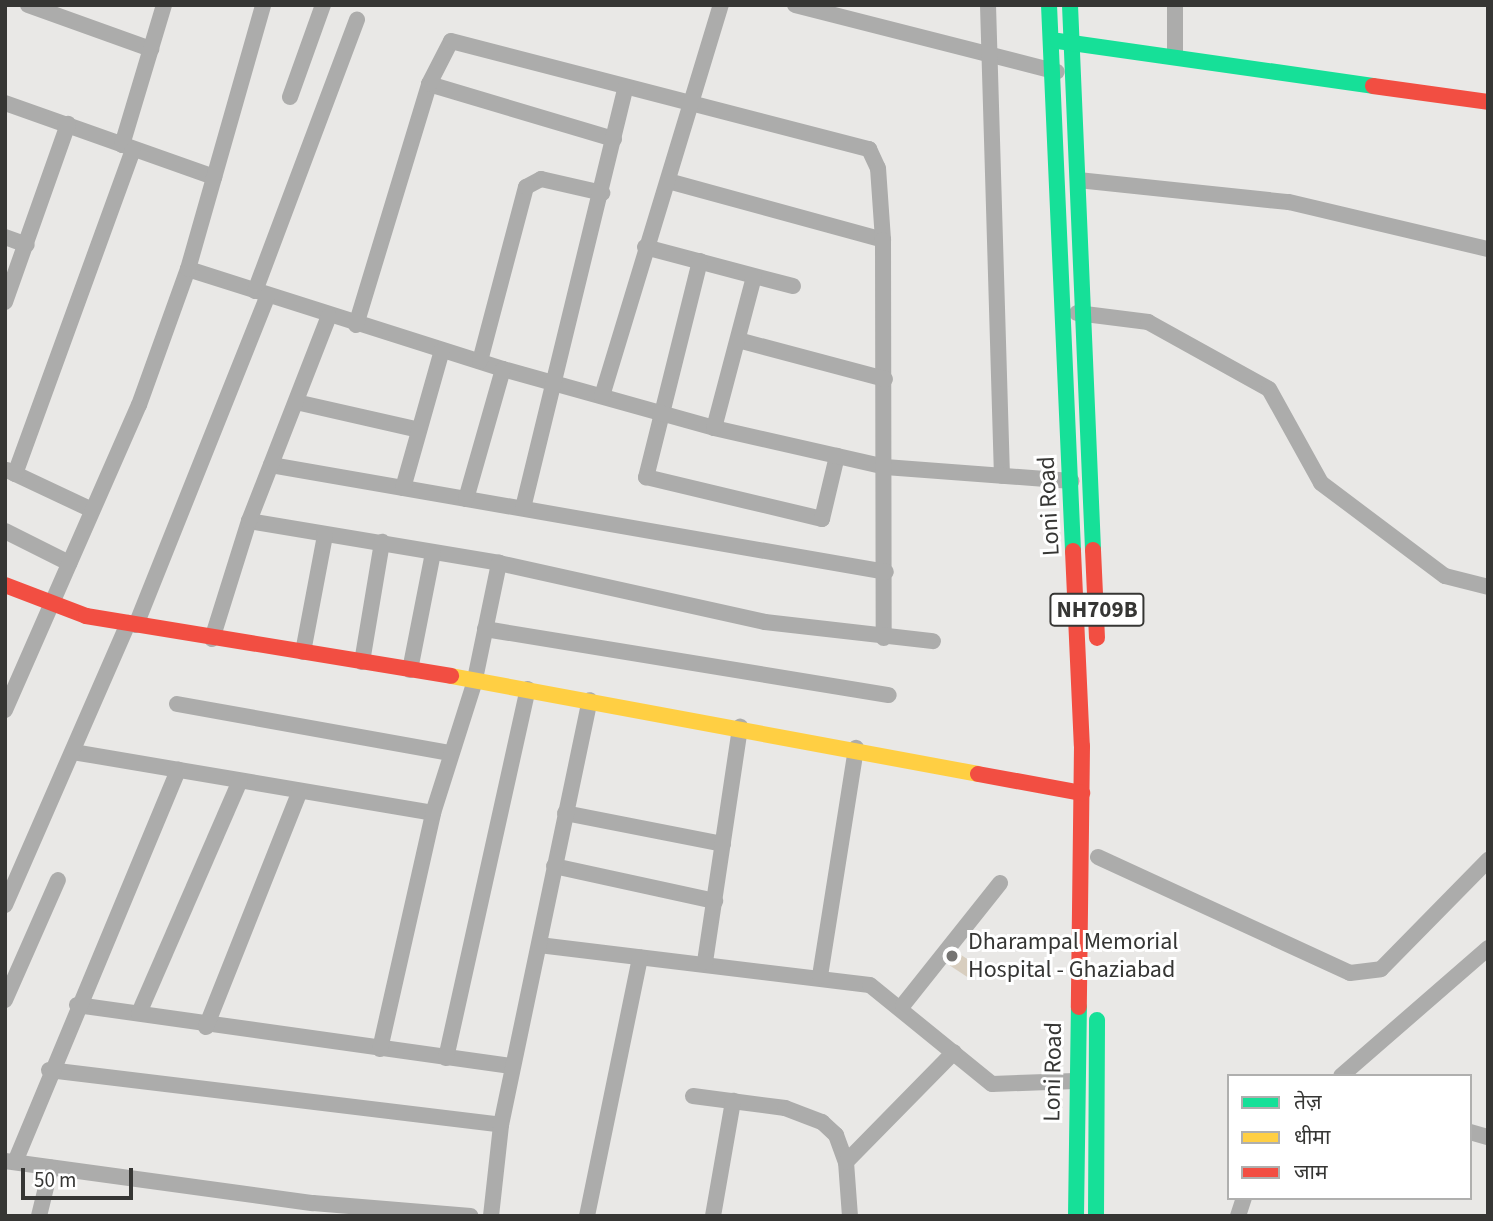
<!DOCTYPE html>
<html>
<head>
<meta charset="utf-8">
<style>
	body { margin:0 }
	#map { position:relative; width:1493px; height:1221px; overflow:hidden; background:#e9e8e6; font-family:"Source Sans 3","Noto Sans Devanagari",sans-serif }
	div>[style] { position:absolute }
	.building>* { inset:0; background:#d8cebf; transform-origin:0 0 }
	.street>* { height:16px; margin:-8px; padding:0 8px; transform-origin:8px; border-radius:8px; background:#acacab }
	.fast>* { height:16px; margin:-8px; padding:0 8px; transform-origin:8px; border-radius:8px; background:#16e098 }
	.slow>* { height:16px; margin:-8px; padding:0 8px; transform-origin:8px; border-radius:8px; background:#ffcf43 }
	.jam>* { height:16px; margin:-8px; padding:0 8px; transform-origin:8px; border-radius:8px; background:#f24e42 }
	.dots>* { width:19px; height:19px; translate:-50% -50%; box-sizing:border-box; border:4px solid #fff; border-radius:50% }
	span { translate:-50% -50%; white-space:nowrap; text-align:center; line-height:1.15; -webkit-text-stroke:6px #fff; paint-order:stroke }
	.shield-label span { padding:2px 5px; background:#fff; border:2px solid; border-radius:5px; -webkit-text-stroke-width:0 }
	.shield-label { font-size:23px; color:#363634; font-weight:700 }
	.street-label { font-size:24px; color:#363634 }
	.poi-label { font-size:24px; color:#363634 }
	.left { translate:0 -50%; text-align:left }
	.frame { position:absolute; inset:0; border:7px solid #363634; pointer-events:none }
	.legend { position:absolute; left:1227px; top:1074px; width:245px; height:126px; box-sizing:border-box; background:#fff; border:2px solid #afafae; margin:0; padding:9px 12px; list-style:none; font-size:21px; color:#363634 }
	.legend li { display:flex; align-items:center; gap:14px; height:35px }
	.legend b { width:35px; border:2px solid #afafae }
	.scale { position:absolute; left:21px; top:1168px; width:112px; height:32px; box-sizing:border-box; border:4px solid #363634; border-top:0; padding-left:9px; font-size:21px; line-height:24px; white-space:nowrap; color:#363634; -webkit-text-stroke:5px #fff; paint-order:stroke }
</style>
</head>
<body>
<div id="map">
	<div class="building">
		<i style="left:958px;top:953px;width:24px;height:15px;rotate:33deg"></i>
	</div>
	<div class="street">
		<i style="left:28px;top:5px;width:131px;rotate:19.7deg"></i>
		<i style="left:795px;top:5px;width:270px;rotate:14.3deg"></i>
		<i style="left:988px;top:5px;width:471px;rotate:88.3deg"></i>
		<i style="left:1175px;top:56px;width:51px;rotate:-90deg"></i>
		<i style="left:429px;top:84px;width:193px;rotate:16.6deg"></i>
		<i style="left:290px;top:97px;width:98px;rotate:-70.3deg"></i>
		<i style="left:5px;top:103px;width:222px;rotate:19.5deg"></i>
		<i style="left:122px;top:145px;width:146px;rotate:-73.3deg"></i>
		<i style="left:1078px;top:180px;width:212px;rotate:6deg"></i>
		<i style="left:1289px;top:202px;width:204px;rotate:13.3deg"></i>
		<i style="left:668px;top:181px;width:223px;rotate:15.3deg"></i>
		<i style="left:5px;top:237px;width:23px;rotate:20deg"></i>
		<i style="left:645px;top:247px;width:153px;rotate:14.8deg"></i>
		<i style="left:700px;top:261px;width:223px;rotate:104deg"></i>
		<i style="left:646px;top:477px;width:181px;rotate:13.4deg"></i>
		<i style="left:822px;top:519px;width:65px;rotate:-76.6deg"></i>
		<i style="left:188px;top:269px;width:330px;rotate:17.6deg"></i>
		<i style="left:503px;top:369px;width:219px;rotate:15.6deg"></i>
		<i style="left:714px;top:428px;width:175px;rotate:12.8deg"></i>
		<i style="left:885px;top:467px;width:187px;rotate:4.3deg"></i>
		<i style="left:255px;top:291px;width:290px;rotate:-69.4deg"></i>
		<i style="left:5px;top:302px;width:189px;rotate:-70.5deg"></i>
		<i style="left:1077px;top:313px;width:72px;rotate:7.2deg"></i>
		<i style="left:1148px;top:322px;width:138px;rotate:29deg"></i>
		<i style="left:1269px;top:389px;width:107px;rotate:61deg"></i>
		<i style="left:1321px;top:483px;width:155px;rotate:36.9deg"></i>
		<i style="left:1445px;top:576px;width:44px;rotate:14.3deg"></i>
		<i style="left:356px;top:325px;width:252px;rotate:-73.1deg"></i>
		<i style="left:429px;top:84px;width:48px;rotate:-62.9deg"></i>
		<i style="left:451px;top:41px;width:432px;rotate:14.5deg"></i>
		<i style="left:869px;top:149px;width:21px;rotate:65deg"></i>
		<i style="left:878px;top:168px;width:72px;rotate:86deg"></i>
		<i style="left:883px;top:240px;width:398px;rotate:89.9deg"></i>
		<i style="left:738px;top:340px;width:152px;rotate:14.9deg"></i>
		<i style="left:480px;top:361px;width:180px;rotate:-75.2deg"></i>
		<i style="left:526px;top:187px;width:17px;rotate:-28deg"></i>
		<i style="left:541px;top:179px;width:63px;rotate:12.9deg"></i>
		<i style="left:602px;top:396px;width:409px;rotate:-73.1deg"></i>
		<i style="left:296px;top:402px;width:126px;rotate:12.8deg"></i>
		<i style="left:714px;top:428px;width:156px;rotate:-75.2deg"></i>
		<i style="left:271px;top:465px;width:624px;rotate:9.87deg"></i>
		<i style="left:7px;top:470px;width:94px;rotate:25.2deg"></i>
		<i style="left:15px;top:474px;width:345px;rotate:-70deg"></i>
		<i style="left:403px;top:488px;width:143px;rotate:-74.2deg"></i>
		<i style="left:466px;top:499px;width:135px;rotate:-74.1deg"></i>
		<i style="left:523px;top:508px;width:433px;rotate:-76.3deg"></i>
		<i style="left:249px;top:521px;width:254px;rotate:9.5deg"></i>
		<i style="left:499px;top:563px;width:272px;rotate:12.5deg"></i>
		<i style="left:765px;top:622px;width:169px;rotate:6.5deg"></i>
		<i style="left:5px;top:531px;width:72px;rotate:26.6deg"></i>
		<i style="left:136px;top:625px;width:355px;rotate:-68.2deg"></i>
		<i style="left:485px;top:629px;width:409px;rotate:9.3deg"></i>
		<i style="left:212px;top:639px;width:124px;rotate:-72.6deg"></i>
		<i style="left:249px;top:521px;width:220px;rotate:-68.7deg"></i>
		<i style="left:303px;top:652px;width:118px;rotate:-79.3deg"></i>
		<i style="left:362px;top:662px;width:122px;rotate:-80.5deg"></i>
		<i style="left:410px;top:670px;width:119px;rotate:-78.9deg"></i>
		<i style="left:177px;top:704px;width:275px;rotate:10.2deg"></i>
		<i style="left:5px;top:710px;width:333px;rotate:-66.3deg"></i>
		<i style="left:139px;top:405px;width:145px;rotate:-70.2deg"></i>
		<i style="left:188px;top:269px;width:274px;rotate:-74.1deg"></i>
		<i style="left:73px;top:752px;width:365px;rotate:9.6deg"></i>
		<i style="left:565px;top:813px;width:161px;rotate:11.1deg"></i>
		<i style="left:1098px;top:857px;width:277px;rotate:24.7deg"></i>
		<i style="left:1350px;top:973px;width:31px;rotate:-7deg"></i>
		<i style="left:1381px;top:969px;width:153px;rotate:-45.5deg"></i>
		<i style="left:554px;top:866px;width:165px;rotate:12.3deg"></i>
		<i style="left:5px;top:905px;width:308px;rotate:-66.4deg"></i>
		<i style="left:539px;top:945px;width:333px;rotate:6.9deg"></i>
		<i style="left:870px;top:985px;width:157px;rotate:39.1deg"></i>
		<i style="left:992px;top:1084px;width:83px;rotate:-2.1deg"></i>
		<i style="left:705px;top:962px;width:238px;rotate:-81.5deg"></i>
		<i style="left:820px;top:976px;width:231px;rotate:-81deg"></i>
		<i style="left:5px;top:1000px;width:131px;rotate:-66.2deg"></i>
		<i style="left:77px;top:1005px;width:440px;rotate:8deg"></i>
		<i style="left:903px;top:1005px;width:156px;rotate:-51.5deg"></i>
		<i style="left:139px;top:1013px;width:253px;rotate:-66.5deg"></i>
		<i style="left:206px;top:1027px;width:254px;rotate:-68.3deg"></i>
		<i style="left:380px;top:1049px;width:242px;rotate:-77.3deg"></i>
		<i style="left:433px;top:813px;width:135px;rotate:-72.4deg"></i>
		<i style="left:474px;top:684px;width:124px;rotate:-78.3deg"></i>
		<i style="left:446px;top:1058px;width:378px;rotate:-77.5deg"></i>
		<i style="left:49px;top:1070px;width:455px;rotate:6.9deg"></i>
		<i style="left:1341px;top:1076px;width:195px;rotate:-41deg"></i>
		<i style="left:693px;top:1096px;width:93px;rotate:7.4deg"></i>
		<i style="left:785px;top:1108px;width:40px;rotate:21deg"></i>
		<i style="left:822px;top:1122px;width:19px;rotate:43deg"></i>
		<i style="left:836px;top:1135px;width:29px;rotate:70deg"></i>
		<i style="left:846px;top:1162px;width:54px;rotate:85.8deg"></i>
		<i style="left:1470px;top:1132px;width:19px;rotate:16deg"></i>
		<i style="left:5px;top:1161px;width:311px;rotate:7.8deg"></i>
		<i style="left:313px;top:1203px;width:158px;rotate:4.7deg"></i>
		<i style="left:15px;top:1162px;width:425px;rotate:-67.4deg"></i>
		<i style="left:846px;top:1162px;width:154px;rotate:-45.5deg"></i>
		<i style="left:39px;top:1216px;width:50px;rotate:-76.2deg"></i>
		<i style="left:491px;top:1216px;width:92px;rotate:-83.7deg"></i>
		<i style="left:501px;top:1125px;width:434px;rotate:-78.2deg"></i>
		<i style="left:587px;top:1216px;width:264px;rotate:-78.4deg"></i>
		<i style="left:713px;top:1216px;width:117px;rotate:-80.1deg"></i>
		<i style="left:1238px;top:1216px;width:19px;rotate:-72deg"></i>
	</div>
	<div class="fast">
		<i style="left:1049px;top:5px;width:547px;rotate:87.48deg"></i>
		<i style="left:1070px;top:5px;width:545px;rotate:87.58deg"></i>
		<i style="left:1058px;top:41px;width:318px;rotate:8.1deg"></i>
		<i style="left:1076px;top:1216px;width:209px;rotate:-89.2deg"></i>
		<i style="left:1096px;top:1216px;width:196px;rotate:-89.7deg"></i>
	</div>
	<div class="slow">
		<i style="left:451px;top:676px;width:536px;rotate:10.53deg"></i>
	</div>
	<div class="jam">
		<i style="left:1373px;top:86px;width:116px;rotate:7.9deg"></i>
		<i style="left:1093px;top:550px;width:88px;rotate:87.4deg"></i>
		<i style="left:1073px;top:551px;width:195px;rotate:87.4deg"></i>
		<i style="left:1082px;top:746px;width:261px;rotate:90.7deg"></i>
		<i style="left:5px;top:585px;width:87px;rotate:20.9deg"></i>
		<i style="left:86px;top:616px;width:370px;rotate:9.3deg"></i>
		<i style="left:978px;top:774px;width:106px;rotate:10.4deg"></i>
	</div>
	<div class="dots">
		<i style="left:952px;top:956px;background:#757472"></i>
	</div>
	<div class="shield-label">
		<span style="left:1097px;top:610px">NH709B</span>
	</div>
	<div class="street-label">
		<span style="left:1049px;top:506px;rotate:-93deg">Loni Road</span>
		<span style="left:1053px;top:1072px;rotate:-89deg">Loni Road</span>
	</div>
	<div class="poi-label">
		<span class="left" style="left:968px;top:956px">Dharampal Memorial<br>Hospital - Ghaziabad</span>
	</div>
	<div class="frame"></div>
	<ul class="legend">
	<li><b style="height:9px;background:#16e098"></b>तेज़</li>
	<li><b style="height:9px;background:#ffcf43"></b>धीमा</li>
	<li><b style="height:9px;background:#f24e42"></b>जाम</li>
	</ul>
	<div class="scale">50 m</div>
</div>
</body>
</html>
